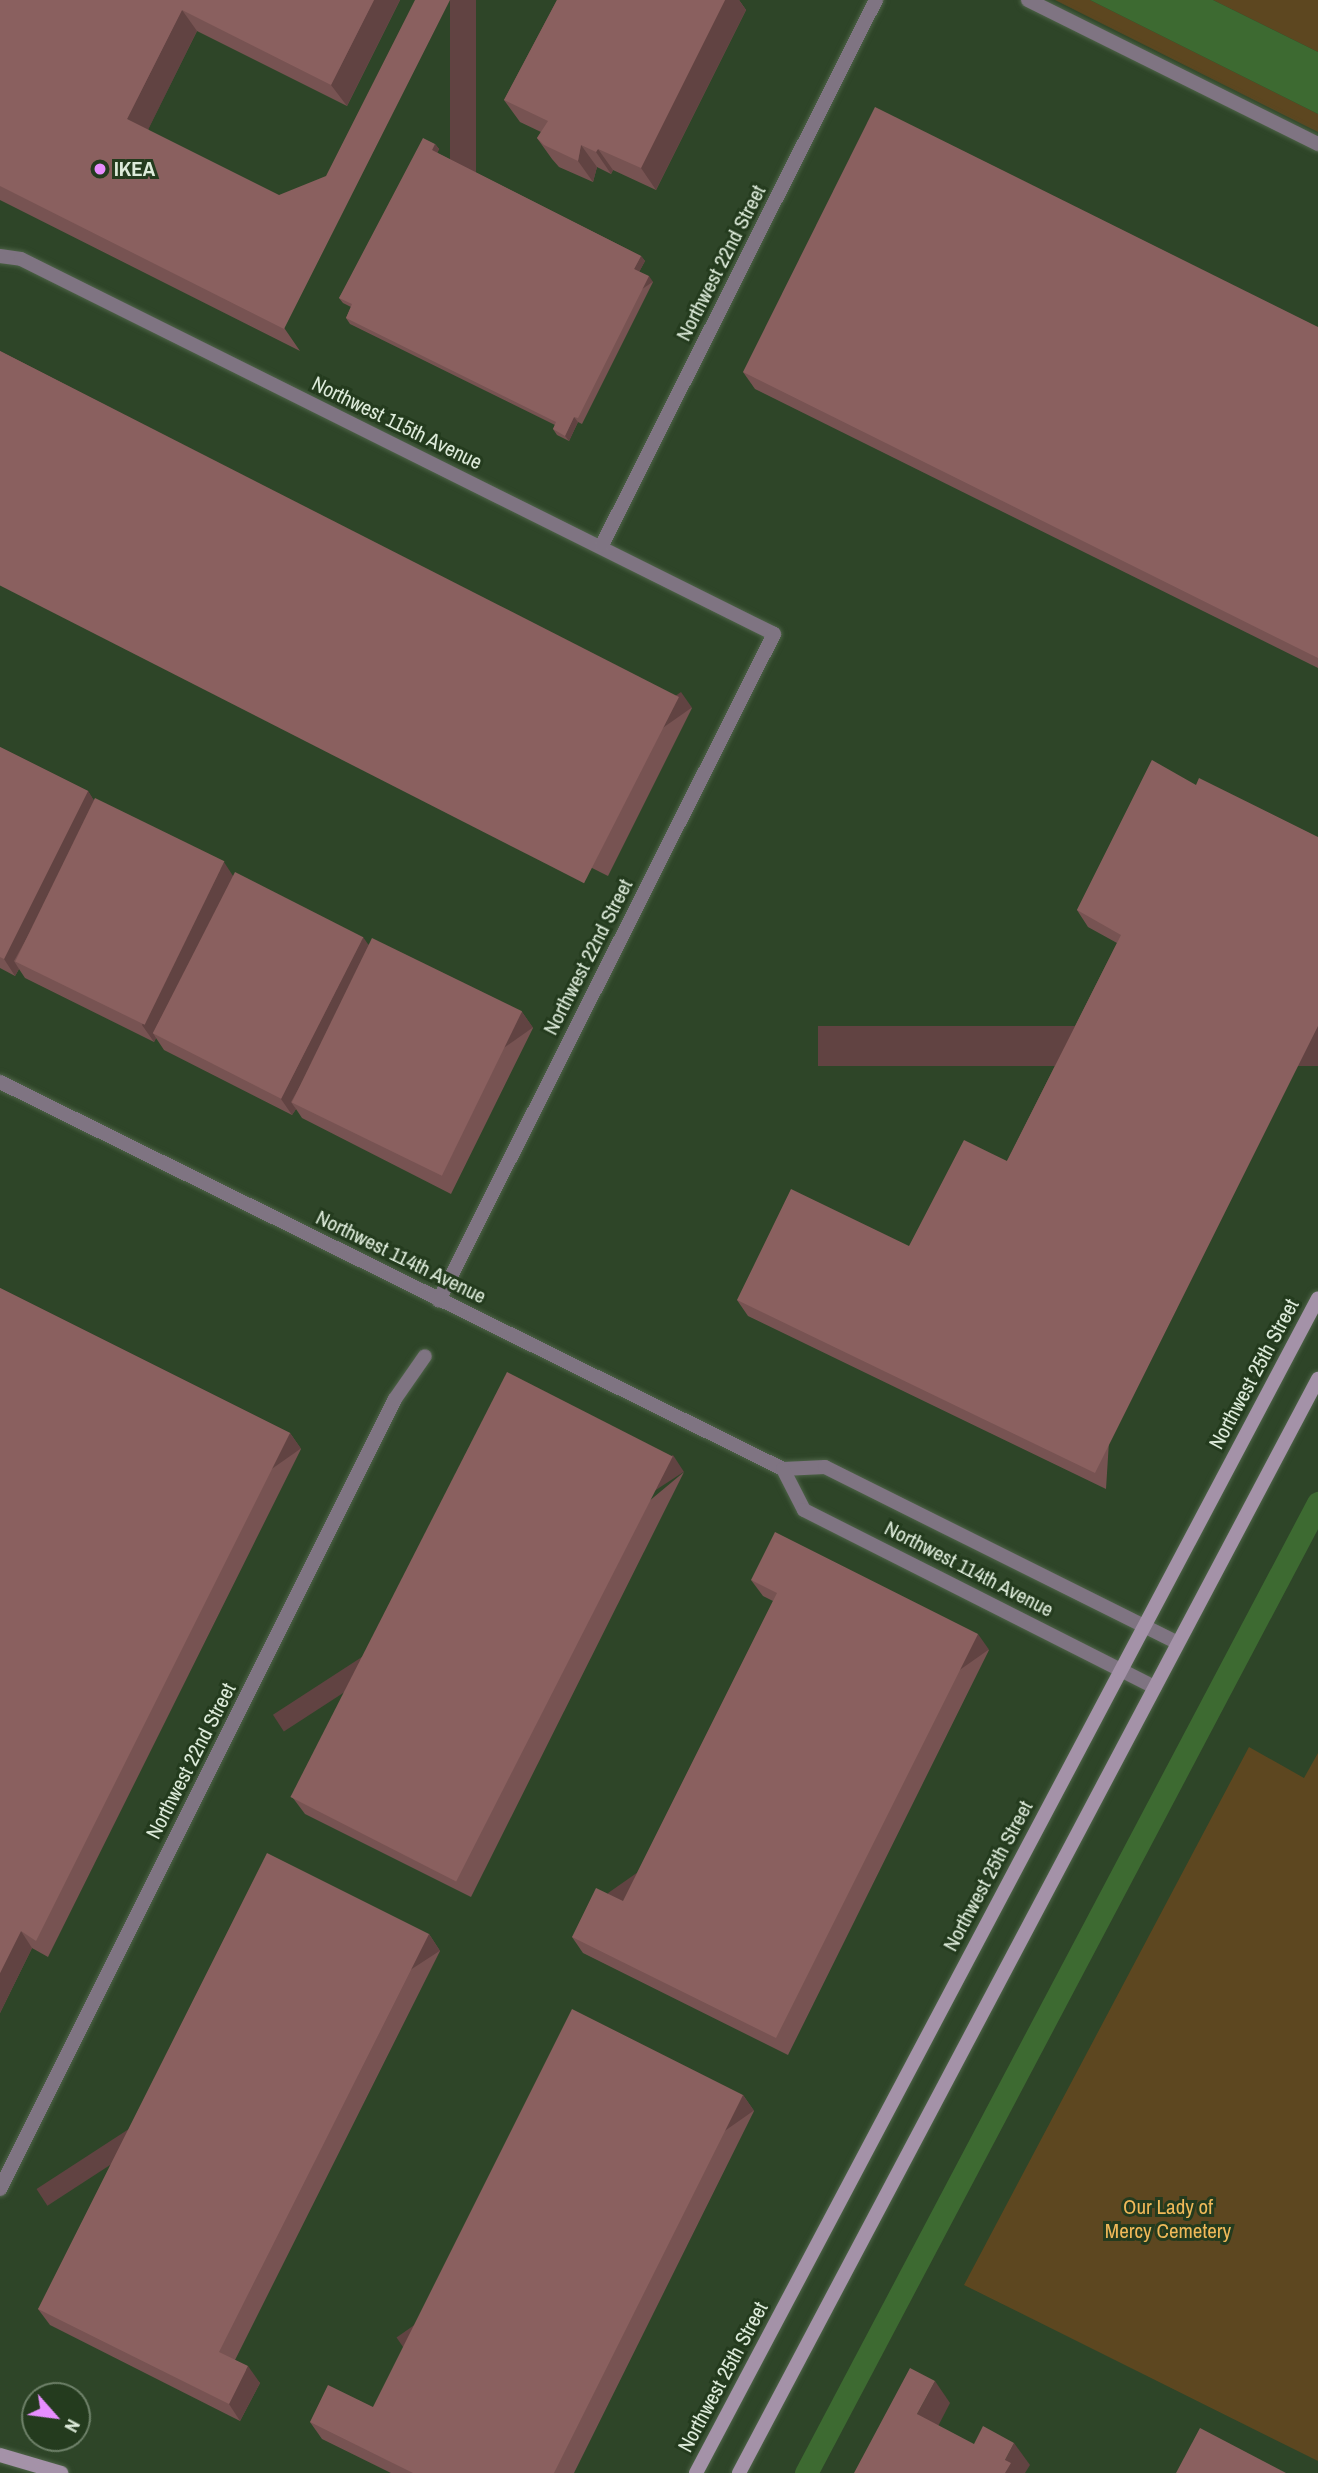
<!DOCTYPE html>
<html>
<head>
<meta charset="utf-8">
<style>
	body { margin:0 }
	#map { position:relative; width:1318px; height:2473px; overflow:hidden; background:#2e4528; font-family:"Archivo Narrow",sans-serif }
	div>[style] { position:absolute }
	.green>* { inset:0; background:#5d4720 }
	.water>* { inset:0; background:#3d6a31 }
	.canal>* { height:23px; margin:-11.5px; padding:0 11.5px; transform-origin:11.5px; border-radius:11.5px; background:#3d6a31 }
	.roads { filter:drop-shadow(0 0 2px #4e6348) drop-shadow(0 0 2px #4e6348) }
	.street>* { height:14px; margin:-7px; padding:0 7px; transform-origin:7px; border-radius:7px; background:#7f7482 }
	.secondary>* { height:14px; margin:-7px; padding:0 7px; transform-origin:7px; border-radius:7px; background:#a492a8 }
	.wall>* { inset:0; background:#775352 }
	.shaded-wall>* { inset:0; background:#614342; transform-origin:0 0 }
	.building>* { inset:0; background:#8a605f; transform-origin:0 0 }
	.dots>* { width:19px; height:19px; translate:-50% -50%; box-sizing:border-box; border:4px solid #243b1e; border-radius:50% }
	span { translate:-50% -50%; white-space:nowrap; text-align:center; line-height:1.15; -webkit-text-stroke:6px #243b1e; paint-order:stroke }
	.poi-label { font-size:21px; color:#ddebda; font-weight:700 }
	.left { translate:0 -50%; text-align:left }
	.street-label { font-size:21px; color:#ddebda }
	.park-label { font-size:21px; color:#f0b959 }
	.north { position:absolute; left:21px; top:2382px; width:70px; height:70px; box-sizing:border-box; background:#243b1e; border:2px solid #6e8169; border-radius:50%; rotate:118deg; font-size:19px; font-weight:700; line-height:28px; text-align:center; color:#ddebda }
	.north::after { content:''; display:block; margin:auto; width:24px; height:32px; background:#e88eff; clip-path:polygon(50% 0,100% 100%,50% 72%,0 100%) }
</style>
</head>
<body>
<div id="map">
	<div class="green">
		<i style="clip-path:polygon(1055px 0,1090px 0,1318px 114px,1318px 132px)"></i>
		<i style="clip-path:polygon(1213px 0,1318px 0,1318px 52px)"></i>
		<i style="clip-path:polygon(1249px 1747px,1304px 1778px,1318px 1753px,1318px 2461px,964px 2285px)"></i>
	</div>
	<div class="water">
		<i style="clip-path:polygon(1090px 0,1213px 0,1318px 52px,1318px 114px)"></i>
	</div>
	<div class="canal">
		<i style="left:806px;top:2473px;width:1097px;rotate:-62.17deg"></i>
	</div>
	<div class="roads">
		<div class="street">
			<i style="left:1028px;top:0;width:324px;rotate:26.4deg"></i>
			<i style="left:0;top:256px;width:21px;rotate:8deg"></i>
			<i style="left:21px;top:259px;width:841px;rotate:26.47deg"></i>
			<i style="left:774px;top:634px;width:746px;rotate:116.7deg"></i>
			<i style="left:602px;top:545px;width:610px;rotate:-63.31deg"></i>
			<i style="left:0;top:1082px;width:873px;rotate:26.3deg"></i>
			<i style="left:783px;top:1469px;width:42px;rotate:-2.7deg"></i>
			<i style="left:825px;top:1467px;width:394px;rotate:26.5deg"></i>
			<i style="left:783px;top:1469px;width:46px;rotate:62.9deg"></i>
			<i style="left:804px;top:1510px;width:393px;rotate:26.8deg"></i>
			<i style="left:0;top:2189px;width:883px;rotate:-63.43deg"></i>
			<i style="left:395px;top:1399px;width:52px;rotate:-55.1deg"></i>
		</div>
		<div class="secondary">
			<i style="left:0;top:2455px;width:64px;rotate:16.4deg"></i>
			<i style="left:696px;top:2473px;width:1329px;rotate:-62.1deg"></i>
			<i style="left:739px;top:2473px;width:1238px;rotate:-62.11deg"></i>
		</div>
	</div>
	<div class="wall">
		<i style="clip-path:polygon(0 0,400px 0,347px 106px,197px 31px,148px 129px,300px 351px,0 200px)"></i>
		<i style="clip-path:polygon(557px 0,739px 0,746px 10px,656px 190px,613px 170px,611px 174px,597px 167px,593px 182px,559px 167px,552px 159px,537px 138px,541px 132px,520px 122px,504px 100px)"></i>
		<i style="clip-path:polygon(435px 144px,439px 149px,437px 153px,641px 256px,645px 261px,639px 272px,653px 282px,582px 424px,578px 422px,569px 441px,557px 435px,553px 429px,555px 425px,350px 324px,346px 318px,351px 307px,343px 303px,339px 298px)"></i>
		<i style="clip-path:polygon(1318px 327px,1318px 668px,755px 389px,743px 372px)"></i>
		<i style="clip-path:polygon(0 351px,692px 708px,608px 876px,0 571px)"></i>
		<i style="clip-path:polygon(0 747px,88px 791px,94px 801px,233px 876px,369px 945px,522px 1012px,533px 1028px,451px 1194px,302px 1118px,296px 1109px,292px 1115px,164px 1050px,156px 1038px,154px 1042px,25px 978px,19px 969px,15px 976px,0 968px)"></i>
		<i style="clip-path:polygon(1152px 760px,1106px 1489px,748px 1316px,737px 1300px,909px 1246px,1007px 1161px,1117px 943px,1088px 927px,1077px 910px)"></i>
		<i style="clip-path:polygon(0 1288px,290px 1433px,301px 1449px,48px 1957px,32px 1948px,0 2013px)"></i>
		<i style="clip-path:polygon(684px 1472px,471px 1897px,305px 1814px,293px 1798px)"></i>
		<i style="clip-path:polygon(751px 1580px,989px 1650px,788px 2055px,583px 1953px,572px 1937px,623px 1901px,773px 1601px,763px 1596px)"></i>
		<i style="clip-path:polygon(429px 1934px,440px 1951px,235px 2360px,260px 2383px,240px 2421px,50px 2325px,38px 2309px)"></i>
		<i style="clip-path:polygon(743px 2095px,754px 2111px,574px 2473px,391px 2473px,322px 2439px,310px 2422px,373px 2407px)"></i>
	</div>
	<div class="shaded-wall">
		<i style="clip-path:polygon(374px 0,400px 0,347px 106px,331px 85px)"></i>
		<i style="left:450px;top:0;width:26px;height:369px"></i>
		<i style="clip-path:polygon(725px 0,739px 0,746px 10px,656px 190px,641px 168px)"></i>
		<i style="clip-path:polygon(182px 10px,197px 31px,143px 140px,127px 119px)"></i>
		<i style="clip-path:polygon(435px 144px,439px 149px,436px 156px,432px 150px)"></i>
		<i style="clip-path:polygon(581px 145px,597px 167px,593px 182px,578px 161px)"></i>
		<i style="clip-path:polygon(598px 149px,613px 170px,611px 174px,596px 152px)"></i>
		<i style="clip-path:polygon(641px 256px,645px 261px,638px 274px,634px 269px)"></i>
		<i style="left:649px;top:276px;width:7px;height:159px;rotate:56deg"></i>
		<i style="clip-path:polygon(574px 417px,578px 422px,569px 441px,565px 436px)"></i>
		<i style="left:681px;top:692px;width:19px;height:187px;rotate:55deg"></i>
		<i style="clip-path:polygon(88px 791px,99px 808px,14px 961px,19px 969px,15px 976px,4px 959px)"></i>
		<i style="clip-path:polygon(224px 862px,235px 879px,153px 1033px,156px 1038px,154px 1042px,142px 1025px)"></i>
		<i style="clip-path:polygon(363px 937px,375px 954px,291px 1102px,296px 1109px,292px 1115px,281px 1099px)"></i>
		<i style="left:522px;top:1012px;width:19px;height:185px;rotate:55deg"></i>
		<i style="left:1318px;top:1026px;width:40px;height:500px;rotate:90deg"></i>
		<i style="left:290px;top:1433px;width:19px;height:568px;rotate:55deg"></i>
		<i style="left:673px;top:1455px;width:20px;height:477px;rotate:57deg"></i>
		<i style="left:978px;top:1634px;width:19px;height:452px;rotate:55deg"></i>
		<i style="clip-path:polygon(21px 1931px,32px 1948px,0 2013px,0 1973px)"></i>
		<i style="left:429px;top:1934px;width:20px;height:468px;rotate:57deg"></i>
		<i style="left:743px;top:2095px;width:19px;height:423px;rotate:55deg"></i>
		<i style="clip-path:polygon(248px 2366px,260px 2383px,240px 2421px,229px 2404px)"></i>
		<i style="clip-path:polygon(935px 2381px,950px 2403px,933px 2436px,917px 2414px)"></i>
		<i style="clip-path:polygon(1014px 2443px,1030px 2465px,1025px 2473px,1005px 2473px,1005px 2460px)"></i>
	</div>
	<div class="building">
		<i style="clip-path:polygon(0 0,374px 0,331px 85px,182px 10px,127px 119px,279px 195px,326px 176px,415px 0,450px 0,284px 329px,0 186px)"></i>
		<i style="clip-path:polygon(557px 0,725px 0,641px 168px,598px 149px,596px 152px,581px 145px,578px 161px,544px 145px,537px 138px,548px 121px,504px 100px)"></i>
		<i style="clip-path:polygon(875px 107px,1318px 327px,1318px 658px,743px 372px)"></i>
		<i style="clip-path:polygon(423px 138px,435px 144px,432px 150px,641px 256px,634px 269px,649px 276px,578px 418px,574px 417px,565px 436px,553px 429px,556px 422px,346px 318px,352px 304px,339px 298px)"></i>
		<i style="left:0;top:351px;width:762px;height:209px;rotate:27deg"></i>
		<i style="clip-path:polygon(0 747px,88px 791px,4px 959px,0 957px)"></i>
		<i style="clip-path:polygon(1152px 760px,1196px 785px,1199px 778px,1318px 837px,1318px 1026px,1095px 1473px,737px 1300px,791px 1189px,909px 1246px,964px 1140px,1007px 1161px,1121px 935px,1077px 910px)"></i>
		<i style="left:95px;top:798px;width:144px;height:182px;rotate:26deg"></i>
		<i style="left:235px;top:872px;width:144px;height:181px;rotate:27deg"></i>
		<i style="left:372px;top:938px;width:167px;height:183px;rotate:26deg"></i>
		<i style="clip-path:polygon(0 1288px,290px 1433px,36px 1941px,21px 1931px,0 1973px)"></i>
		<i style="left:507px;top:1372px;width:186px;height:477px;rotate:27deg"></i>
		<i style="clip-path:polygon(775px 1532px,978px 1634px,776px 2038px,572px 1937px,596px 1888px,623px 1901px,777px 1593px,751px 1580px)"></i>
		<i style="clip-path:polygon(267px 1853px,429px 1934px,219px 2352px,248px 2366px,229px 2404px,38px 2309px)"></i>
		<i style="clip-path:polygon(572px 2009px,743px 2095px,554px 2473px,413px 2473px,310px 2422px,328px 2385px,373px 2407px)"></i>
		<i style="clip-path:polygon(910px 2368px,935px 2381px,917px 2414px,974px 2444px,983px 2426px,1014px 2443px,1005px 2460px,1011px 2463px,1005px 2473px,854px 2473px)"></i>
		<i style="clip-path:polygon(1200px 2428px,1286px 2473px,1176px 2473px)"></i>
	</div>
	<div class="dots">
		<i style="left:100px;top:169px;background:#e88eff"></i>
	</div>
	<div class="poi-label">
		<span class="left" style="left:114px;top:169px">IKEA</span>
	</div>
	<div class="street-label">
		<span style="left:721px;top:263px;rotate:-63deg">Northwest 22nd Street</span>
		<span style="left:397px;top:423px;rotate:26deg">Northwest 115th Avenue</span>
		<span style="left:588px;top:957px;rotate:-63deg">Northwest 22nd Street</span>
		<span style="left:401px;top:1257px;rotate:26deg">Northwest 114th Avenue</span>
		<span style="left:1254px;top:1374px;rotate:-62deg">Northwest 25th Street</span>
		<span style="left:969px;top:1569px;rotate:27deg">Northwest 114th Avenue</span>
		<span style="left:191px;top:1761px;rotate:-63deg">Northwest 22nd Street</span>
		<span style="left:988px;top:1876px;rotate:-62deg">Northwest 25th Street</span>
		<span style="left:723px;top:2377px;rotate:-62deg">Northwest 25th Street</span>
	</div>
	<div class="park-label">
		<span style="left:1168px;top:2219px">Our Lady of<br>Mercy Cemetery</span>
	</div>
	<div class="north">N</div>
</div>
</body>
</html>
